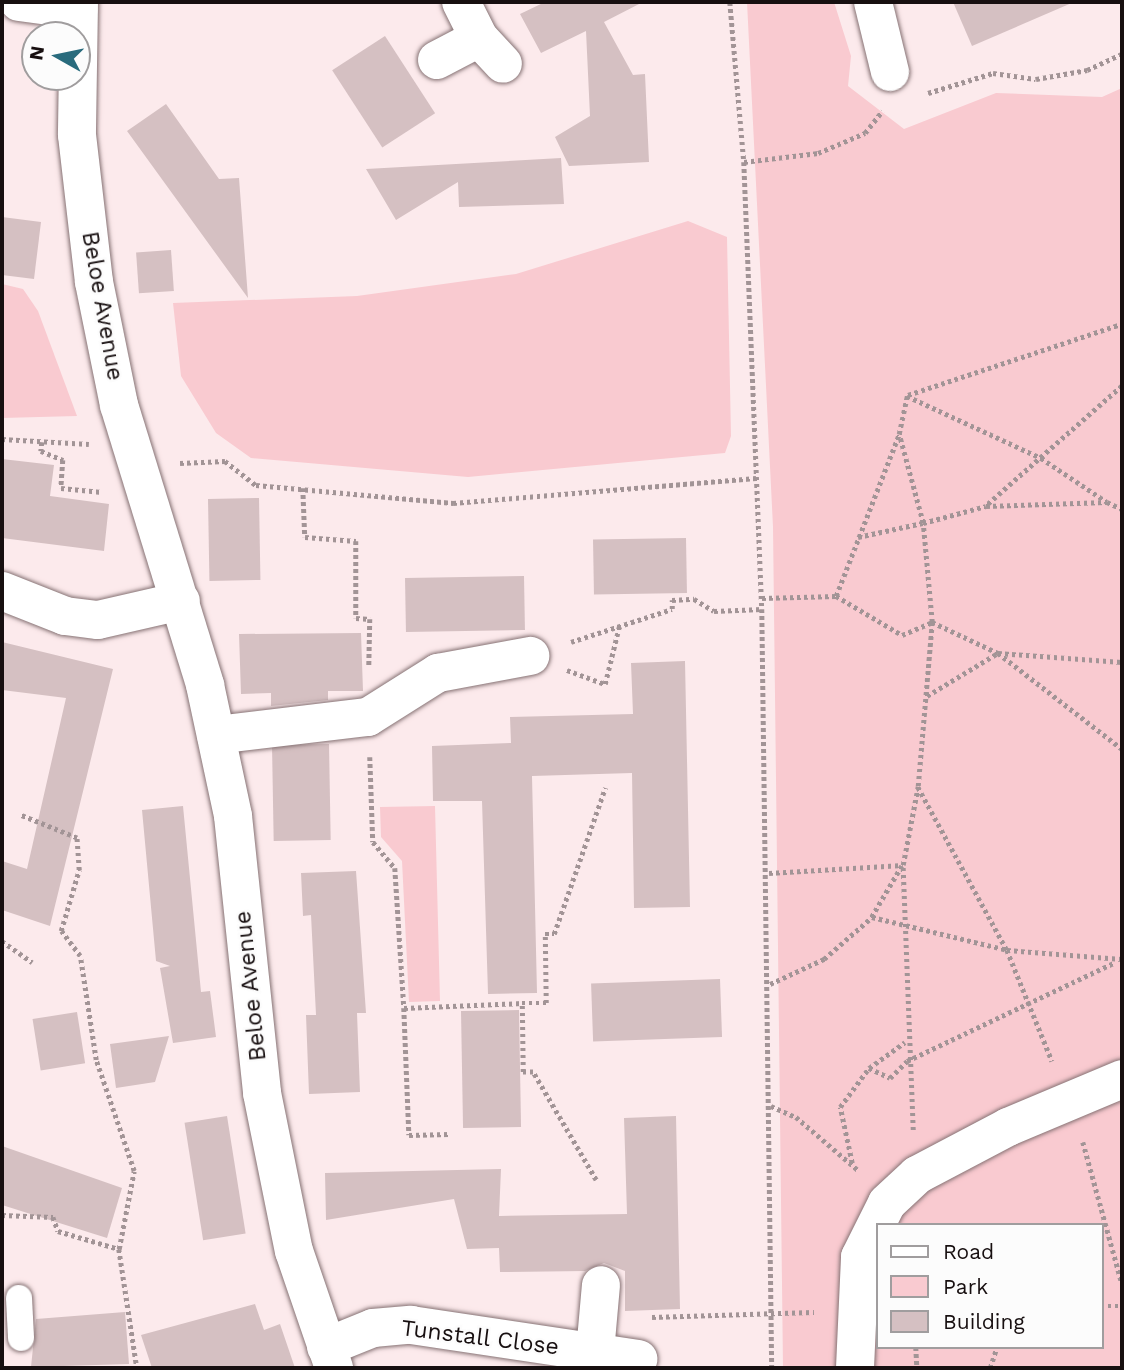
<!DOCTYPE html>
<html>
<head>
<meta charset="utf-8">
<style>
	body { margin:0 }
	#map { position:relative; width:1124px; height:1370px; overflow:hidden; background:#fceaec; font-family:"Work Sans",sans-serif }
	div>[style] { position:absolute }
	.green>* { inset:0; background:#f9cad0 }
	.building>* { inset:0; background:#d5c0c2; transform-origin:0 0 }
	.path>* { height:4.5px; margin-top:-2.25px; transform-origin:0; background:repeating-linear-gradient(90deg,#a29496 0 3.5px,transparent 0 7px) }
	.roads { filter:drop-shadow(0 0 2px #867274) drop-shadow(0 0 2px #867274) }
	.service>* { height:26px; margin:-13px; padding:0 13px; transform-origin:13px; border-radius:13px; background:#fff }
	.minor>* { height:38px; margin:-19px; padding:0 19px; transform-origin:19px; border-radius:19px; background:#fff }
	span { translate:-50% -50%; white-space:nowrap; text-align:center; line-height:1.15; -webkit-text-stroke:5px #fcfcfc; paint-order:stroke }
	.street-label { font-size:23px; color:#170f10 }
	.frame { position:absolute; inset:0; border:4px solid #170f10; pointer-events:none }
	.legend { position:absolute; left:876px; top:1223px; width:228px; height:126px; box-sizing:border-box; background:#fcfcfc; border:2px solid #a09d9e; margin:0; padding:9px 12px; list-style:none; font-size:21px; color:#170f10 }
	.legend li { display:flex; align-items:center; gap:14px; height:35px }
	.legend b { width:35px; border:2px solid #a09d9e }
	.north { position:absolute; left:21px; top:21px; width:70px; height:70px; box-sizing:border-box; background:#fcfcfc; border:2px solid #a09d9e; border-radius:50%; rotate:279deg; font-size:19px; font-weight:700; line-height:28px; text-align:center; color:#170f10 }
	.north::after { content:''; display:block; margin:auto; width:24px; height:32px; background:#296b7d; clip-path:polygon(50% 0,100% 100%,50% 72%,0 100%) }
</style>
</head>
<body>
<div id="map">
	<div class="green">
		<i style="clip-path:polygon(evenodd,747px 2px,834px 2px,851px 56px,848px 86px,904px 129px,996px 93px,1102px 97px,1122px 88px,1122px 1368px,783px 1368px,773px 527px,747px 2px,877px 1225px,1101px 1225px,1101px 1347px,877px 1347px,877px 1225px)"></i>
		<i style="clip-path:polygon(688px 221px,727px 237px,731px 436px,725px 453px,468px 477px,251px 458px,216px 433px,181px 376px,173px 303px,357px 296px,516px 274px)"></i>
		<i style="clip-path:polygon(2px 284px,23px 289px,38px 311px,77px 416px,2px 418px)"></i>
		<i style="clip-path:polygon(435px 806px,440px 1001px,409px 1002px,402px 861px,381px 837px,380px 807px)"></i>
	</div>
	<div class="building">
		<i style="clip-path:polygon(545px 2px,643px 2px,604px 22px,633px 75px,645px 74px,649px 162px,569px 166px,555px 137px,590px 116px,586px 31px,541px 53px,520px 14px)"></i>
		<i style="clip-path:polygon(953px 2px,1074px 2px,972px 46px)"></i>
		<i style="left:385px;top:36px;width:92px;height:63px;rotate:57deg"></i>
		<i style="clip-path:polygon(166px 104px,219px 179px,239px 178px,248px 298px,127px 131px)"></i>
		<i style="clip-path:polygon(561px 158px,564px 204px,459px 207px,458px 182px,396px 220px,366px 169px)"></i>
		<i style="clip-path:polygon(2px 217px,41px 222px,34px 279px,2px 275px)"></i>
		<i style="left:171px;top:250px;width:41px;height:35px;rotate:86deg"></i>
		<i style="clip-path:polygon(2px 459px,54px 465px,50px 496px,109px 504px,104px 551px,2px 538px)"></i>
		<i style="left:259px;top:498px;width:82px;height:51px;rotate:89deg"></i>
		<i style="left:686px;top:538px;width:55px;height:93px;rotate:89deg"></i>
		<i style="left:524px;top:576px;width:54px;height:119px;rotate:89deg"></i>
		<i style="clip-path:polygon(361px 633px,363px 691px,328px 691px,328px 700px,271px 706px,271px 693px,241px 694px,239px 634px)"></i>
		<i style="clip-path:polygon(2px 642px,113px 669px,50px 926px,2px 910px,2px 861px,27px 869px,66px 698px,2px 690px)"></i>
		<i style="clip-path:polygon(685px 661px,690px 907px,634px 908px,632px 773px,532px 776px,537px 993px,488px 994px,482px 801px,433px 801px,432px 746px,511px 743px,510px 717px,633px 714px,631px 663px)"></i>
		<i style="left:329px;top:744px;width:96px;height:57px;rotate:89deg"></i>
		<i style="clip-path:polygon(183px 806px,201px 992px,210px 991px,216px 1037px,173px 1043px,160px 968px,170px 966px,156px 961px,142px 810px)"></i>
		<i style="clip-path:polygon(356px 871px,366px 1013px,357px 1013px,360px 1092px,309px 1094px,306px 1015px,316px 1015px,311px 915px,303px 916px,301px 873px)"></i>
		<i style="left:720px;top:979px;width:58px;height:129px;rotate:88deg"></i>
		<i style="left:519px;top:1010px;width:117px;height:58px;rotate:89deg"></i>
		<i style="left:77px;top:1012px;width:52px;height:45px;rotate:81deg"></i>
		<i style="clip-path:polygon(169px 1036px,155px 1082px,116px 1088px,110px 1044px)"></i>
		<i style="left:227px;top:1116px;width:119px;height:43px;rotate:81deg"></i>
		<i style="clip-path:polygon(676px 1116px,680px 1309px,625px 1311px,625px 1271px,604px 1263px,585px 1271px,500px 1272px,499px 1248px,467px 1249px,454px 1199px,326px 1220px,325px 1173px,501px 1169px,499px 1216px,627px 1214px,624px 1118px)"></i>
		<i style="clip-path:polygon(2px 1146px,122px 1188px,107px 1238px,2px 1205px)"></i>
		<i style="clip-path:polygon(255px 1304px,264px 1330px,280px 1324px,295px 1368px,152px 1368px,141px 1335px)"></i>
		<i style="clip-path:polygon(125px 1312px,129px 1364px,31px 1367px,36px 1319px)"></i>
	</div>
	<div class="path">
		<i style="left:730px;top:2px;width:161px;rotate:85deg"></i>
		<i style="left:744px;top:162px;width:447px;rotate:87.7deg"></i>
		<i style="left:762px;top:609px;width:759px;rotate:89.25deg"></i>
		<i style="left:928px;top:93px;width:68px;rotate:-17.1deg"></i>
		<i style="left:993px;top:73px;width:43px;rotate:7.9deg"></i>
		<i style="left:1036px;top:79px;width:52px;rotate:-10deg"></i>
		<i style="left:1087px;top:70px;width:38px;rotate:-25deg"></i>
		<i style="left:744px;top:162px;width:75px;rotate:-6.9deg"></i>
		<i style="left:818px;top:153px;width:51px;rotate:-23.1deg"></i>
		<i style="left:865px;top:133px;width:28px;rotate:-52deg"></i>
		<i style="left:1122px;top:386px;width:181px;rotate:138.6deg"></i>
		<i style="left:986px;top:506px;width:121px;rotate:-1.9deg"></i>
		<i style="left:1107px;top:502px;width:17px;rotate:25deg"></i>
		<i style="left:908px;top:395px;width:225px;rotate:-18.4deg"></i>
		<i style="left:2px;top:439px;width:87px;rotate:3.3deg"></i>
		<i style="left:42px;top:442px;width:9px;rotate:96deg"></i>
		<i style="left:41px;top:451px;width:24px;rotate:22deg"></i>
		<i style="left:63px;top:460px;width:28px;rotate:94deg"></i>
		<i style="left:61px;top:488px;width:41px;rotate:5.6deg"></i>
		<i style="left:180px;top:463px;width:45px;rotate:-2.5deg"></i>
		<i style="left:225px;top:461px;width:39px;rotate:38deg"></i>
		<i style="left:256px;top:485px;width:198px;rotate:5.2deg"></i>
		<i style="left:453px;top:503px;width:304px;rotate:-4.7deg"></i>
		<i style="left:303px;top:488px;width:49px;rotate:87.7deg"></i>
		<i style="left:305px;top:537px;width:51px;rotate:4.5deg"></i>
		<i style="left:356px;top:541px;width:77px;rotate:90deg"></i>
		<i style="left:356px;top:618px;width:14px;rotate:4deg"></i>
		<i style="left:370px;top:619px;width:46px;rotate:91.2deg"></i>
		<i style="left:858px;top:537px;width:66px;rotate:-12.2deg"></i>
		<i style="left:923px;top:523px;width:92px;rotate:-105.1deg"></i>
		<i style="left:836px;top:596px;width:174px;rotate:-68.7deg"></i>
		<i style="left:899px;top:434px;width:39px;rotate:-78deg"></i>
		<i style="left:907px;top:396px;width:148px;rotate:24.8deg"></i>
		<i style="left:1041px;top:458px;width:79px;rotate:33.7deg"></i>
		<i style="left:762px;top:598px;width:74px;rotate:-1.5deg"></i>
		<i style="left:836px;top:596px;width:77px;rotate:30.6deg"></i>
		<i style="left:902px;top:635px;width:33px;rotate:-23deg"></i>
		<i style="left:932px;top:622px;width:73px;rotate:25.2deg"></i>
		<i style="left:998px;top:653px;width:157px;rotate:37.7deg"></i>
		<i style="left:571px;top:642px;width:106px;rotate:-18.1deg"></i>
		<i style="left:672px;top:609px;width:9px;rotate:-90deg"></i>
		<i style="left:672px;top:600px;width:22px;rotate:-3deg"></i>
		<i style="left:694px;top:599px;width:23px;rotate:31deg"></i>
		<i style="left:714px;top:611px;width:48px;rotate:-2.4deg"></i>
		<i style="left:567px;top:670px;width:40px;rotate:20.2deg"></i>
		<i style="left:605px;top:684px;width:59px;rotate:-76.2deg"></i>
		<i style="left:927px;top:696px;width:83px;rotate:-31.2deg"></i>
		<i style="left:998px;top:653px;width:124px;rotate:4.2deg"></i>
		<i style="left:370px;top:757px;width:85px;rotate:88deg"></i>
		<i style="left:373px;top:842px;width:34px;rotate:50deg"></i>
		<i style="left:395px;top:868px;width:140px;rotate:86.3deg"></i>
		<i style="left:404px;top:1008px;width:118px;rotate:-2.4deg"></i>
		<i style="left:918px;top:787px;width:186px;rotate:61.4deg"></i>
		<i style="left:1007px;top:950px;width:120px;rotate:67.9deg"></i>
		<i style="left:902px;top:866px;width:59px;rotate:120.5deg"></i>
		<i style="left:872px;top:917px;width:139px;rotate:13.7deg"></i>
		<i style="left:1007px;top:950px;width:115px;rotate:4.5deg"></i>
		<i style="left:769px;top:873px;width:134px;rotate:-3.4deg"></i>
		<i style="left:2px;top:941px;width:37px;rotate:35deg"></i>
		<i style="left:770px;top:984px;width:60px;rotate:-24.8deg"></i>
		<i style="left:824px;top:959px;width:64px;rotate:-41.2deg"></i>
		<i style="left:404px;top:1008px;width:127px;rotate:87.7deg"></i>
		<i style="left:409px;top:1135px;width:40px;rotate:-1.4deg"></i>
		<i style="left:869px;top:1068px;width:23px;rotate:25deg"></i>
		<i style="left:890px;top:1078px;width:24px;rotate:-45deg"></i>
		<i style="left:907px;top:1061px;width:228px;rotate:-25.4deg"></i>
		<i style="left:771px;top:1106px;width:27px;rotate:24deg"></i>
		<i style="left:796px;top:1117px;width:83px;rotate:40.6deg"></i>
		<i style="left:913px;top:1130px;width:265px;rotate:-92.2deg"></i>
		<i style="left:903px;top:865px;width:80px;rotate:-79.2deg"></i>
		<i style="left:918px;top:786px;width:165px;rotate:-85.1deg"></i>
		<i style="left:932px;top:622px;width:99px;rotate:-95.2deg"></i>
		<i style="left:923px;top:523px;width:65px;rotate:-15.1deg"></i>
		<i style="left:1083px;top:1142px;width:147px;rotate:74.6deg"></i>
		<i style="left:852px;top:1163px;width:57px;rotate:-102.1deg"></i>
		<i style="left:840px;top:1107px;width:49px;rotate:-53.4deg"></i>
		<i style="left:869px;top:1068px;width:44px;rotate:-35.8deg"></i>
		<i style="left:596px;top:1180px;width:125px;rotate:-120.3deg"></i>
		<i style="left:533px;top:1072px;width:10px;rotate:180deg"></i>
		<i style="left:523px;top:1072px;width:69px;rotate:-90.8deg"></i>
		<i style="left:522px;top:1003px;width:24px"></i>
		<i style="left:546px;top:1003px;width:69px;rotate:-90.8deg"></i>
		<i style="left:545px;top:934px;width:9px"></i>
		<i style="left:554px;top:934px;width:155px;rotate:-70.7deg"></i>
		<i style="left:2px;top:1215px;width:51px;rotate:2.2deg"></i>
		<i style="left:53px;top:1217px;width:15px;rotate:70deg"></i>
		<i style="left:58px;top:1231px;width:64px;rotate:16.4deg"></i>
		<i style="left:119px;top:1249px;width:79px;rotate:-79.1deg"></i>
		<i style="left:134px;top:1171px;width:117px;rotate:-108.9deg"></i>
		<i style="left:96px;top:1060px;width:105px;rotate:-98.7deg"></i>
		<i style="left:80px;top:956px;width:31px;rotate:-127deg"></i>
		<i style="left:61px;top:931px;width:64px;rotate:-73.6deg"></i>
		<i style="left:79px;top:870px;width:32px;rotate:-94deg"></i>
		<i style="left:77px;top:838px;width:61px;rotate:-158deg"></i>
		<i style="left:119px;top:1249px;width:120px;rotate:81.4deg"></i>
		<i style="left:1101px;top:1306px;width:21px"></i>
		<i style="left:652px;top:1317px;width:162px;rotate:-1.8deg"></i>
		<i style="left:916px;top:1347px;width:21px;rotate:87deg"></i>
		<i style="left:990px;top:1368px;width:22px;rotate:-72deg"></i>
	</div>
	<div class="roads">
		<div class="service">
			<i style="left:19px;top:1298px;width:40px;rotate:87.1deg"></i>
		</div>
		<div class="minor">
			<i style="left:19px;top:2px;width:60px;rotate:7.7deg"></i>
			<i style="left:79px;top:2px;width:133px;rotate:90.9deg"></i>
			<i style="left:77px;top:135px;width:148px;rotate:83.4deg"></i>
			<i style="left:94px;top:282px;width:126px;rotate:78.5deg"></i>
			<i style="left:119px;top:405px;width:293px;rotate:72.9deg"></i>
			<i style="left:205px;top:685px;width:134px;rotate:77.9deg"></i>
			<i style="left:233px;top:816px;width:279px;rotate:84deg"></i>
			<i style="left:262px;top:1093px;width:161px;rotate:78.6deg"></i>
			<i style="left:294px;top:1251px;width:124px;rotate:71.1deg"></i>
			<i style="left:873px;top:2px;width:72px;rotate:76.3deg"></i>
			<i style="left:479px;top:38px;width:35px;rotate:47deg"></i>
			<i style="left:437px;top:60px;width:47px;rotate:-27.6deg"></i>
			<i style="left:479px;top:38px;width:40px;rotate:-116.6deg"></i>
			<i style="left:2px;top:591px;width:68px;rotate:21.6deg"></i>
			<i style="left:65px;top:616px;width:33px;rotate:7deg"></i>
			<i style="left:98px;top:620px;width:85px;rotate:-12.9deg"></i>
			<i style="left:216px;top:735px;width:153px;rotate:-6.8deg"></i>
			<i style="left:368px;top:717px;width:83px;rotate:-32.2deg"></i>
			<i style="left:438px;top:673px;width:94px;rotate:-10.5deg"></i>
			<i style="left:326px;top:1347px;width:51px;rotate:-22deg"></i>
			<i style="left:373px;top:1328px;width:38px;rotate:-5deg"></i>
			<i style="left:411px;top:1325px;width:230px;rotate:8.5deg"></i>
			<i style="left:595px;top:1352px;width:67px;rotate:-84.9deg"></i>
			<i style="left:855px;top:1368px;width:111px;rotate:-87.4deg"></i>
			<i style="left:860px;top:1257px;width:60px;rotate:-63.4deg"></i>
			<i style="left:887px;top:1203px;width:41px;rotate:-43deg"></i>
			<i style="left:917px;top:1175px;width:103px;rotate:-27.8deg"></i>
			<i style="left:1008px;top:1127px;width:124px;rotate:-22.8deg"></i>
		</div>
	</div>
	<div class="street-label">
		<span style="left:102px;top:306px;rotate:80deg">Beloe Avenue</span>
		<span style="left:251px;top:986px;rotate:-96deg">Beloe Avenue</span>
		<span style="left:480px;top:1338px;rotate:7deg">Tunstall Close</span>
	</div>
	<div class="frame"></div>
	<ul class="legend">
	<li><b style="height:9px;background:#fff"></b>Road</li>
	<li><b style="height:19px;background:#f9cad0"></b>Park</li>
	<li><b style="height:19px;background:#d5c0c2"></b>Building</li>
	</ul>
	<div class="north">N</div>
</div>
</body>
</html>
